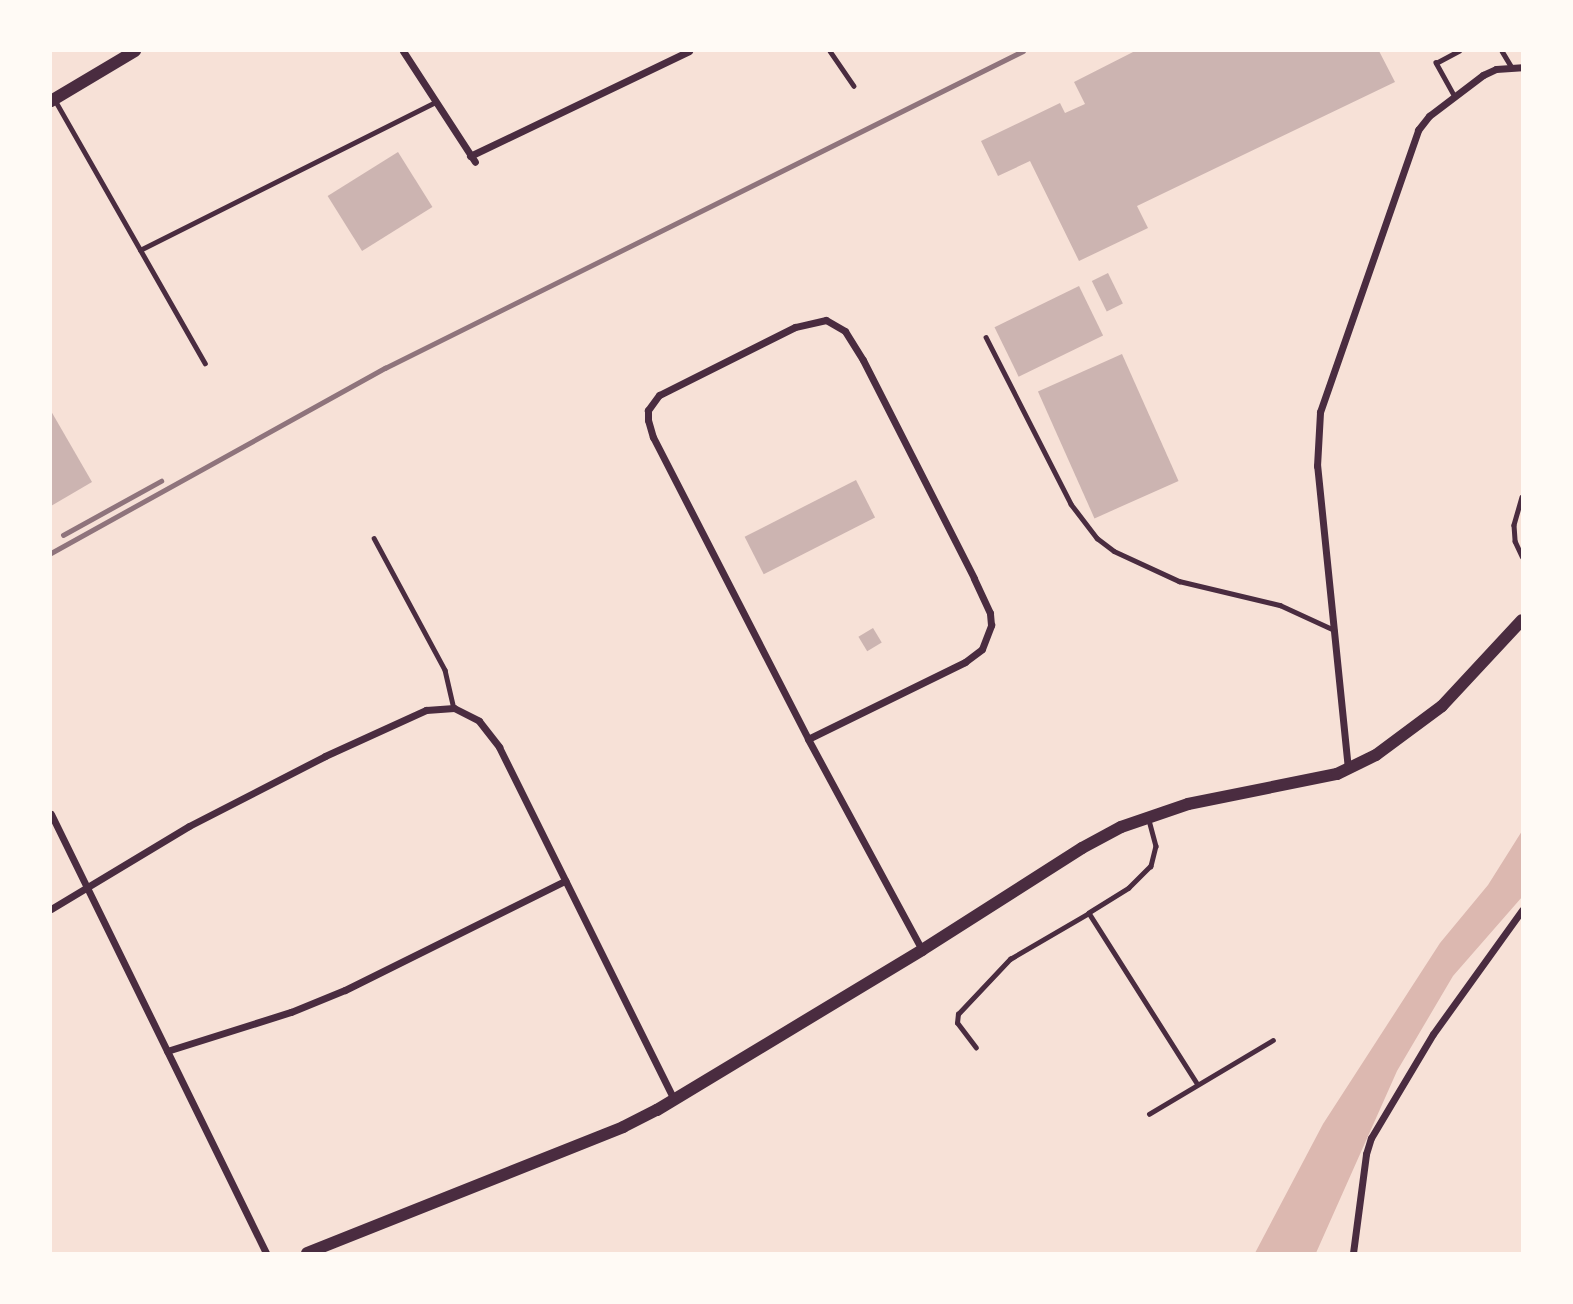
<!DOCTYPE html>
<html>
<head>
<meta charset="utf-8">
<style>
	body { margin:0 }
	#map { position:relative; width:1573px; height:1304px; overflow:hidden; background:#f7e1d7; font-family:"Crimson Pro",serif }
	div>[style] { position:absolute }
	.water>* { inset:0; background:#dcb8b0 }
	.building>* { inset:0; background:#ccb4b1; transform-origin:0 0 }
	.service>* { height:4.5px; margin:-2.25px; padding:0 2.25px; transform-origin:2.25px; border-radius:2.25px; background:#4a2c40 }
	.minor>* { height:7px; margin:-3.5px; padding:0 3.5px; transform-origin:3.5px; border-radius:3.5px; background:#4a2c40 }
	.secondary>* { height:12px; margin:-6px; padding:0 6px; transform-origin:6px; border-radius:6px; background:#4a2c40 }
	.rail>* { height:4.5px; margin:-2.25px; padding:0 2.25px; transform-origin:2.25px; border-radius:2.25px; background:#8f747c }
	span { translate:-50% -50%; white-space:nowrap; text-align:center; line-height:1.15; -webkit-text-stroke:7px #fffaf5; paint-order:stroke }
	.frame { position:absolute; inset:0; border:52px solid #fffaf5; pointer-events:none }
</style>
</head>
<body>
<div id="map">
	<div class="water">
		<i style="clip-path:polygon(1522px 831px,1522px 897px,1453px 976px,1397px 1071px,1316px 1253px,1255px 1253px,1323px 1124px,1440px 943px,1488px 885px)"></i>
	</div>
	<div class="building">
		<i style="clip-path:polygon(1135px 51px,1379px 51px,1395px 82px,1137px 206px,1148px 228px,1079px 261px,1030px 161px,998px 176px,981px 141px,1060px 103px,1065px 113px,1085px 104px,1074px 82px)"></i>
		<i style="left:398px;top:152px;width:65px;height:83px;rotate:58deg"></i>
		<i style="left:1108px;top:273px;width:34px;height:18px;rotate:64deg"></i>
		<i style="left:1079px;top:286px;width:55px;height:94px;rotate:64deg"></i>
		<i style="left:1122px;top:354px;width:139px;height:92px;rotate:66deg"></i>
		<i style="clip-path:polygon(51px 411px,92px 482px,51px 506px)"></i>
		<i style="left:856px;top:480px;width:42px;height:125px;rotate:63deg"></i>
		<i style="left:873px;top:628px;width:17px;height:17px;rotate:59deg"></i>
	</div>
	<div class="service">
		<i style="left:830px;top:51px;width:42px;rotate:55.6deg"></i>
		<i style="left:1502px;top:51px;width:17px;rotate:59deg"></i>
		<i style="left:1454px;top:96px;width:38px;rotate:-119deg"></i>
		<i style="left:1436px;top:63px;width:26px;rotate:-28deg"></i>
		<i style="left:55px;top:100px;width:303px;rotate:60.3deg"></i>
		<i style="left:140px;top:250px;width:330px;rotate:-26.6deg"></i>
		<i style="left:986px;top:337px;width:187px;rotate:63deg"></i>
		<i style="left:1071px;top:504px;width:43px;rotate:52.6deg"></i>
		<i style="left:1097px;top:538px;width:21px;rotate:37deg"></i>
		<i style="left:1114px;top:551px;width:72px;rotate:24.8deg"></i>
		<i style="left:1179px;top:581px;width:104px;rotate:13.4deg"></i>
		<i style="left:1280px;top:605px;width:60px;rotate:24.8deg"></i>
		<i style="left:1522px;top:497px;width:29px;rotate:106deg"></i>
		<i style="left:1514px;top:525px;width:16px;rotate:86deg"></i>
		<i style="left:1515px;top:541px;width:17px;rotate:65deg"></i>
		<i style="left:374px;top:538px;width:150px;rotate:61.7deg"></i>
		<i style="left:445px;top:670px;width:39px;rotate:77deg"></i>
		<i style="left:1149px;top:820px;width:27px;rotate:75deg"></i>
		<i style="left:1156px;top:846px;width:21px;rotate:104deg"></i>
		<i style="left:1151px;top:866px;width:31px;rotate:135deg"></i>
		<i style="left:1129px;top:888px;width:47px;rotate:148deg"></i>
		<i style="left:1089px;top:913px;width:201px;rotate:57.6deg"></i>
		<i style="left:976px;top:1048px;width:31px;rotate:-127deg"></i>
		<i style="left:957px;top:1023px;width:9px;rotate:-84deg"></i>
		<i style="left:958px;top:1014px;width:76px;rotate:-46.6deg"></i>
		<i style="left:1010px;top:959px;width:91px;rotate:-30.2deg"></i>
		<i style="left:1149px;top:1114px;width:144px;rotate:-30.8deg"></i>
	</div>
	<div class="minor">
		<i style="left:403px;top:51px;width:132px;rotate:57deg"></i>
		<i style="left:470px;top:156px;width:243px;rotate:-25.6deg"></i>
		<i style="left:808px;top:739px;width:175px;rotate:-26.1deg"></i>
		<i style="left:965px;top:662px;width:21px;rotate:-37deg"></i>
		<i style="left:982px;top:649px;width:26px;rotate:-69deg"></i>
		<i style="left:991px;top:625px;width:12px;rotate:-95deg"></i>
		<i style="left:990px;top:613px;width:38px;rotate:-115deg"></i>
		<i style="left:974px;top:578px;width:245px;rotate:-117deg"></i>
		<i style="left:863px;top:360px;width:34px;rotate:-122deg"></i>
		<i style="left:845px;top:331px;width:22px;rotate:-150deg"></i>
		<i style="left:826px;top:320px;width:32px;rotate:167deg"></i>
		<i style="left:795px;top:327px;width:152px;rotate:153.4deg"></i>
		<i style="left:659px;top:395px;width:19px;rotate:126deg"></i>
		<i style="left:648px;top:410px;width:10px;rotate:90deg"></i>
		<i style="left:648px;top:420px;width:18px;rotate:74deg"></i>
		<i style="left:653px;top:437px;width:339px;rotate:62.8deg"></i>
		<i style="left:808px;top:739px;width:240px;rotate:61.6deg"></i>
		<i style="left:1348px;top:769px;width:305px;rotate:-95.8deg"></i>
		<i style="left:1317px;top:466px;width:54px;rotate:-86.8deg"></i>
		<i style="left:1320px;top:412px;width:299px;rotate:-70.8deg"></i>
		<i style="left:1418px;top:130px;width:18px;rotate:-52deg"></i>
		<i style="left:1429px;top:116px;width:68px;rotate:-37.2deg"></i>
		<i style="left:1483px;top:75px;width:14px;rotate:-25deg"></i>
		<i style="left:1496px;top:69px;width:26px;rotate:-4deg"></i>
		<i style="left:51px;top:814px;width:489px;rotate:63.9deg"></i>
		<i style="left:51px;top:909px;width:161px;rotate:-31deg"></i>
		<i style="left:189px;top:826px;width:153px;rotate:-27.2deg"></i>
		<i style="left:325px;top:756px;width:111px;rotate:-24.5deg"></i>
		<i style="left:426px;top:710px;width:28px;rotate:-4deg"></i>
		<i style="left:454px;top:708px;width:28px;rotate:27deg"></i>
		<i style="left:479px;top:721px;width:33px;rotate:52deg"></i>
		<i style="left:499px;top:747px;width:394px;rotate:63.6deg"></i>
		<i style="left:167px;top:1051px;width:130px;rotate:-17.5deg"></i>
		<i style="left:291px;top:1012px;width:58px;rotate:-22.2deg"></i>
		<i style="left:345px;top:990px;width:246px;rotate:-26.4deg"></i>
		<i style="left:1353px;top:1253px;width:100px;rotate:-82.5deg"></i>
		<i style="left:1366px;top:1154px;width:17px;rotate:-73deg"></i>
		<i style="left:1371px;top:1138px;width:121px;rotate:-59.2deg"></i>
		<i style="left:1433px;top:1034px;width:153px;rotate:-54.3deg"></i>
	</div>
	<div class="secondary">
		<i style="left:51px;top:101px;width:98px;rotate:-30.8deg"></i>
		<i style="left:307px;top:1253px;width:340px;rotate:-21.7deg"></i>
		<i style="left:623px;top:1127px;width:38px;rotate:-27deg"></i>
		<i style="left:657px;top:1110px;width:310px;rotate:-31.1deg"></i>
		<i style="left:922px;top:950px;width:190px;rotate:-32.5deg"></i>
		<i style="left:1082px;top:848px;width:44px;rotate:-28.3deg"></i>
		<i style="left:1121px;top:827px;width:71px;rotate:-18.9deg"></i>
		<i style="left:1188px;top:804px;width:152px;rotate:-11.4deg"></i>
		<i style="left:1337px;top:774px;width:43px;rotate:-26deg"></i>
		<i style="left:1376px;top:755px;width:82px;rotate:-36.6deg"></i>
		<i style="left:1442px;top:706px;width:117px;rotate:-47.1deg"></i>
	</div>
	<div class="rail">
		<i style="left:63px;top:535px;width:112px;rotate:-28.9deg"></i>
		<i style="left:51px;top:553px;width:382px;rotate:-29deg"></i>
		<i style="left:385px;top:368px;width:712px;rotate:-26.42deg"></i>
	</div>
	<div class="frame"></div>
</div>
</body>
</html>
